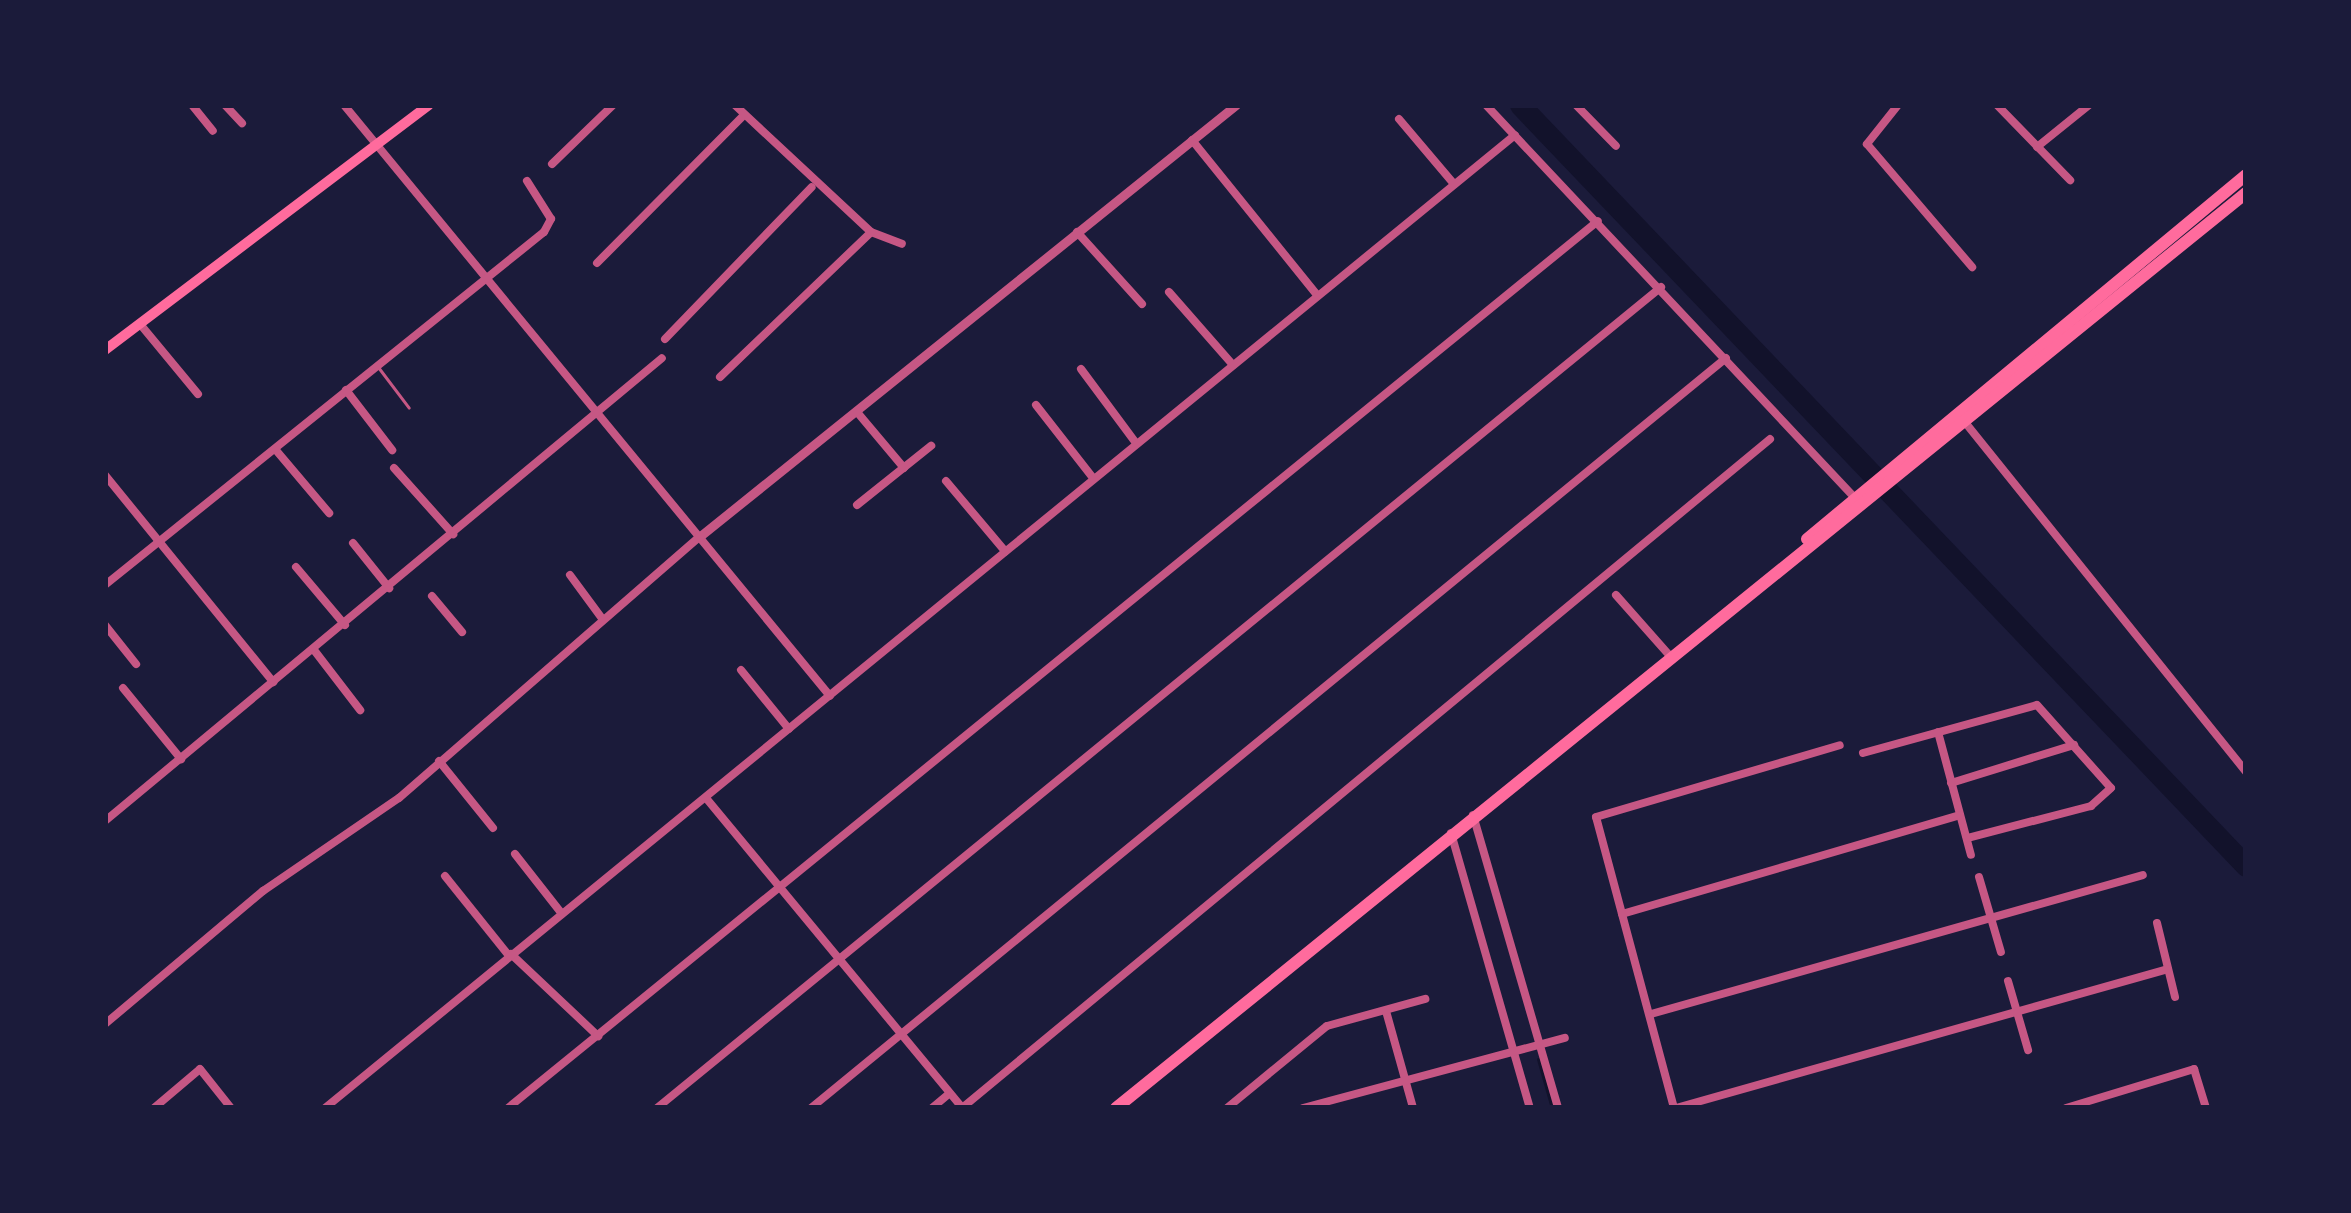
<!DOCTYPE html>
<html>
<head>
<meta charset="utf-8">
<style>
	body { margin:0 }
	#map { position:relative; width:2351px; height:1213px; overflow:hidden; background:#1b1b3a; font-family:"PT Sans",sans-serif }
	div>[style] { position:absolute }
	.stream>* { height:3px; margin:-1.5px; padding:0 1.5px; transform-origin:1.5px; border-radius:1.5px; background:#12122b }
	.river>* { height:21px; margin:-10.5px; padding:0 10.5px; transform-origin:10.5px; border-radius:10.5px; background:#12122b }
	.service>* { height:3px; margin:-1.5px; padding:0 1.5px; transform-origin:1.5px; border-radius:1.5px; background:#c65784 }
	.minor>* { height:8px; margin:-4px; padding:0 4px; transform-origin:4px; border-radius:4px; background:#c65784 }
	.tertiary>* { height:9px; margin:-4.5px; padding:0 4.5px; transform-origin:4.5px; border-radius:4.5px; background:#c65784 }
	.secondary>* { height:10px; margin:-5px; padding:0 5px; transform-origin:5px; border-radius:5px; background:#ff6b9d }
	.trunk>* { height:12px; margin:-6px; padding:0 6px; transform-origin:6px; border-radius:6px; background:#ff6b9d }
	span { translate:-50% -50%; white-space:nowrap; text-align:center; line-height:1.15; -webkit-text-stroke:9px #1b1b3a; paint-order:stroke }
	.frame { position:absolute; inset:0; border:108px solid #1b1b3a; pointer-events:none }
</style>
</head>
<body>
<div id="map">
	<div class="stream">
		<i style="left:1538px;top:1059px;width:51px;rotate:74.1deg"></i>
	</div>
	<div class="river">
		<i style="left:1520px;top:105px;width:1052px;rotate:46.35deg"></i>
	</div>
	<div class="service">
		<i style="left:378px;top:367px;width:51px;rotate:52.9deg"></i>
	</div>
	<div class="minor">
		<i style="left:192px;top:105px;width:33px;rotate:51deg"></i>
		<i style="left:225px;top:105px;width:25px;rotate:47deg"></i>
		<i style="left:344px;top:105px;width:765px;rotate:50.57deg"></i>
		<i style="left:1486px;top:105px;width:536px;rotate:46.81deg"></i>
		<i style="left:1576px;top:105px;width:57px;rotate:45.7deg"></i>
		<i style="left:1898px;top:105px;width:50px;rotate:128.5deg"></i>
		<i style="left:1867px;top:144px;width:162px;rotate:49.5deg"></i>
		<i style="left:1997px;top:105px;width:105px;rotate:45.8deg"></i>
		<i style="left:1399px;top:119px;width:85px;rotate:49.8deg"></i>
		<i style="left:1192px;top:140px;width:199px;rotate:51.1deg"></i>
		<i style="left:2037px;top:147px;width:67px;rotate:-38.9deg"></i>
		<i style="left:552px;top:164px;width:85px;rotate:-44deg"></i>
		<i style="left:871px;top:232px;width:33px;rotate:21deg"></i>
		<i style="left:1077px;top:232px;width:97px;rotate:47.9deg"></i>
		<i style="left:597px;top:263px;width:209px;rotate:-45.2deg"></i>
		<i style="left:1169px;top:292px;width:97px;rotate:48.8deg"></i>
		<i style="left:140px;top:324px;width:91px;rotate:50.4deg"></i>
		<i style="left:665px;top:339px;width:211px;rotate:-46deg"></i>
		<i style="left:1081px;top:369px;width:92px;rotate:53.4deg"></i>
		<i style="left:720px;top:377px;width:209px;rotate:-43.8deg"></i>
		<i style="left:871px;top:232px;width:186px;rotate:-137deg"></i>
		<i style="left:346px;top:390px;width:76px;rotate:52.5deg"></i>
		<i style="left:1036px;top:405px;width:93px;rotate:52deg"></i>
		<i style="left:857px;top:412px;width:73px;rotate:50deg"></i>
		<i style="left:1964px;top:421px;width:450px;rotate:51.2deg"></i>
		<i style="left:275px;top:449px;width:84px;rotate:49.8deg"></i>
		<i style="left:394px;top:468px;width:89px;rotate:48.2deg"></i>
		<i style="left:105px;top:475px;width:267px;rotate:50.9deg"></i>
		<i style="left:946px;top:481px;width:92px;rotate:49.9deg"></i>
		<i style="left:857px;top:505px;width:95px;rotate:-38.6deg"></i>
		<i style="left:353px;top:543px;width:58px;rotate:51.3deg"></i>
		<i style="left:296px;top:567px;width:76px;rotate:49.8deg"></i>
		<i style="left:570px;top:575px;width:52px;rotate:53.6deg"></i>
		<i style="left:105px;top:585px;width:563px;rotate:-38.8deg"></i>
		<i style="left:544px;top:232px;width:15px;rotate:-62deg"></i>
		<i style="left:551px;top:219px;width:45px;rotate:-122.3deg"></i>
		<i style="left:1616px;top:595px;width:80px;rotate:48.5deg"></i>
		<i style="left:432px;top:596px;width:47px;rotate:50.2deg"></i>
		<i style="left:105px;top:625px;width:50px;rotate:51.5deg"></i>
		<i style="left:314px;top:650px;width:76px;rotate:52.5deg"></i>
		<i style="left:741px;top:670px;width:76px;rotate:50.9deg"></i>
		<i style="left:123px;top:688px;width:92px;rotate:50.8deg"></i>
		<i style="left:1938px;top:732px;width:127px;rotate:75deg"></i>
		<i style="left:1863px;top:753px;width:180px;rotate:-15.4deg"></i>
		<i style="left:2037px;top:705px;width:111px;rotate:48.3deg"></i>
		<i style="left:2111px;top:788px;width:27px;rotate:138deg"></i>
		<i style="left:2091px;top:806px;width:128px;rotate:165.5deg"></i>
		<i style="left:439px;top:761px;width:86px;rotate:51.1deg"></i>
		<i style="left:1951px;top:783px;width:129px;rotate:-17.2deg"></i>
		<i style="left:706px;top:798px;width:402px;rotate:50.4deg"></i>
		<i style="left:1473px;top:815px;width:305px;rotate:73.8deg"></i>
		<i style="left:105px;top:821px;width:724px;rotate:-39.73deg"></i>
		<i style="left:1451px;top:833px;width:286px;rotate:74deg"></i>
		<i style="left:515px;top:854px;width:76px;rotate:51.9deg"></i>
		<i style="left:445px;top:876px;width:102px;rotate:51.3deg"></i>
		<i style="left:1979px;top:877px;width:78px;rotate:73.7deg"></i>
		<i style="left:1622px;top:914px;width:352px;rotate:-16.3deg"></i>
		<i style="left:2157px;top:923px;width:76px;rotate:76.3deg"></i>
		<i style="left:511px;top:954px;width:120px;rotate:43.3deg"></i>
		<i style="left:2008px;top:981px;width:72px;rotate:73.8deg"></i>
		<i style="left:1386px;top:1011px;width:101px;rotate:74.4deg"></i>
		<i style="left:1651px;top:1014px;width:511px;rotate:-15.78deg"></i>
		<i style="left:105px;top:1024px;width:207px;rotate:-40.1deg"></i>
		<i style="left:263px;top:891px;width:165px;rotate:-34.4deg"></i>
		<i style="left:399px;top:798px;width:398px;rotate:-41deg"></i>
		<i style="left:154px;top:1108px;width:60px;rotate:-40.3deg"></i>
		<i style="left:200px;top:1069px;width:50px;rotate:51.5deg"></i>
		<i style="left:325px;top:1108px;width:1537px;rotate:-39.27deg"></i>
		<i style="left:508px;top:1108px;width:1405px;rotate:-39.14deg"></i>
		<i style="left:657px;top:1108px;width:1297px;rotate:-39.27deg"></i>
		<i style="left:811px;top:1108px;width:1183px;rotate:-39.34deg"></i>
		<i style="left:932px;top:1108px;width:23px;rotate:-40deg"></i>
		<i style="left:962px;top:1108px;width:1049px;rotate:-39.62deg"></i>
		<i style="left:1227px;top:1108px;width:129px;rotate:-39.4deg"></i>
		<i style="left:1327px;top:1026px;width:102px;rotate:-15.4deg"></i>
		<i style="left:1303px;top:1108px;width:271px;rotate:-15deg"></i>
		<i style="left:1674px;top:1108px;width:301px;rotate:-105deg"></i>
		<i style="left:1596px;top:817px;width:254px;rotate:-16.4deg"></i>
		<i style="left:1676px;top:1108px;width:511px;rotate:-15.78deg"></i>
		<i style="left:2066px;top:1108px;width:134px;rotate:-16.9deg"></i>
		<i style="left:2194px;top:1069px;width:41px;rotate:72.9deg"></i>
	</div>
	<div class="tertiary">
		<i style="left:699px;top:537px;width:689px;rotate:-38.82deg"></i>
	</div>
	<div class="secondary">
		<i style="left:105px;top:350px;width:406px;rotate:-37.1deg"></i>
	</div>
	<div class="trunk">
		<i style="left:1807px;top:539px;width:570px;rotate:-39.66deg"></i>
		<i style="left:1116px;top:1108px;width:1454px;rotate:-39deg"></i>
	</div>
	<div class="frame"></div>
</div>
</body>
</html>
